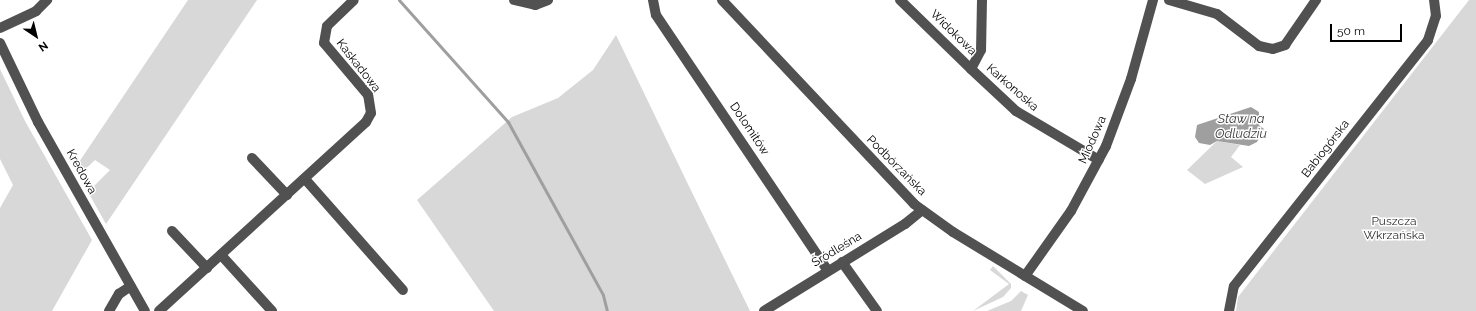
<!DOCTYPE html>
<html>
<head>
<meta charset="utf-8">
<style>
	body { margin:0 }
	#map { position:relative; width:1476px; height:311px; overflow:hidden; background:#fff; font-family:Raleway,sans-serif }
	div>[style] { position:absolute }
	.green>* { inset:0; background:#d8d8d8 }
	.water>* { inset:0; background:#9f9f9f }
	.stream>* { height:3px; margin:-1.5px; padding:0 1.5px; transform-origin:1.5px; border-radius:1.5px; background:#9f9f9f }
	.minor>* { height:10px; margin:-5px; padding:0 5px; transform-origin:5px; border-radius:5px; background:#515151 }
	span { translate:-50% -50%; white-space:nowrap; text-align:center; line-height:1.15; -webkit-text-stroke:3px #fff; paint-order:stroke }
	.street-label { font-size:12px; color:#000 }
	.park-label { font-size:12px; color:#2f2f2f }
	.water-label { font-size:13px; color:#404040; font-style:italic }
	.north { position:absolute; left:16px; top:16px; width:40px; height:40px; -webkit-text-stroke:3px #fff; paint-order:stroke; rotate:145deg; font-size:11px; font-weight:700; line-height:16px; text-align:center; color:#000 }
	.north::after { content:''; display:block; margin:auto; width:14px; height:18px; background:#000; clip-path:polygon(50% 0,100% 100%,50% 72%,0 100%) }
	.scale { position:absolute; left:1330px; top:24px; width:72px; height:18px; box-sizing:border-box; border:2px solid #000; border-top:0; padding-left:5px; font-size:12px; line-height:14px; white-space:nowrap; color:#000; -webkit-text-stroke:3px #fff; paint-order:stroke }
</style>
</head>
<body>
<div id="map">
	<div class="green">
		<i style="clip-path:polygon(188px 0,257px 0,106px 224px,88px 192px,110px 170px,95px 160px,79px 175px,75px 168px)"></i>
		<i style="clip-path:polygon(1469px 0,1476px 0,1476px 311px,1236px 311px,1238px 297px)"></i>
		<i style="clip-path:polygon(616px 35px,685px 178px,750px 311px,494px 311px,417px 200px,512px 117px,558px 98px,593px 70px)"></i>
		<i style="clip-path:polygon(0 69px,25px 121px,92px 240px,52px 311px,0 311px,0 208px,13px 185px,0 159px)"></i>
		<i style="clip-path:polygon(1217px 141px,1240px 145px,1231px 157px,1243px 167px,1205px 184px,1187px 170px)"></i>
		<i style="clip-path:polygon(993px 266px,1011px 284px,1011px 288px,1003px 297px,973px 311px,1009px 284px,990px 270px)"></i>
		<i style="clip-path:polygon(1021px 291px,1028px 295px,1021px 311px,987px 311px,1011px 301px)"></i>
	</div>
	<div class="water">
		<i style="clip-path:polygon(1251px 107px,1259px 112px,1259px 125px,1264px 129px,1257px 142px,1249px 146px,1217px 141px,1210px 145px,1199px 143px,1195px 137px,1197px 125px)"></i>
	</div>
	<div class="stream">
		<i style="left:399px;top:0;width:164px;rotate:48.2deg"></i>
		<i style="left:508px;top:122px;width:197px;rotate:61.2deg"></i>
		<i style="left:603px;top:295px;width:16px;rotate:76deg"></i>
	</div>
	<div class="minor">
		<i style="left:514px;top:0;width:22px;rotate:13deg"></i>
		<i style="left:535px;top:5px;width:14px;rotate:-21deg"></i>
		<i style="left:653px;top:0;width:15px;rotate:79deg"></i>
		<i style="left:656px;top:15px;width:308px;rotate:56.1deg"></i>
		<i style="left:722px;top:0;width:280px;rotate:46.7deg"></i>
		<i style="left:914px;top:204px;width:48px;rotate:35.7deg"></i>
		<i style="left:953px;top:232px;width:152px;rotate:31.3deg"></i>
		<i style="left:900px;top:0;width:99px;rotate:44.2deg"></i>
		<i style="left:982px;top:0;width:50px;rotate:91.1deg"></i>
		<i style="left:981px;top:50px;width:21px;rotate:118deg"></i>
		<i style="left:971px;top:69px;width:62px;rotate:43deg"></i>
		<i style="left:1016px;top:111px;width:96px;rotate:30.6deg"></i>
		<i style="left:1169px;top:0;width:50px;rotate:16.3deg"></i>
		<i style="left:1217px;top:14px;width:53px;rotate:37.3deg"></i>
		<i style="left:1259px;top:46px;width:14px;rotate:12deg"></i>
		<i style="left:1273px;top:49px;width:13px;rotate:-18deg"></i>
		<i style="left:1285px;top:45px;width:55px;rotate:-55.4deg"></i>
		<i style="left:0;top:28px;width:40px;rotate:-25deg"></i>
		<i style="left:36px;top:11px;width:16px;rotate:-45deg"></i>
		<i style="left:0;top:43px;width:88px;rotate:64.3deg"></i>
		<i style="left:38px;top:122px;width:217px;rotate:60.5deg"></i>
		<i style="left:252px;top:158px;width:51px;rotate:46.6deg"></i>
		<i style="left:305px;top:179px;width:148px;rotate:48.6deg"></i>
		<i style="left:172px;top:231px;width:51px;rotate:46.6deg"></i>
		<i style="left:221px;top:255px;width:76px;rotate:47.7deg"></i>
		<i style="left:842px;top:262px;width:60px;rotate:54.5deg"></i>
		<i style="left:1025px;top:276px;width:80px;rotate:-54.7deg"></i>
		<i style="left:1071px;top:211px;width:74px;rotate:-61.7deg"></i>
		<i style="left:1106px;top:146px;width:72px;rotate:-69.5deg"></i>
		<i style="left:1131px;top:79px;width:82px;rotate:-74.4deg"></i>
		<i style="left:109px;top:311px;width:20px;rotate:-60deg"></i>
		<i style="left:119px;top:294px;width:14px;rotate:-34deg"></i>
		<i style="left:159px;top:311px;width:280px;rotate:-42.4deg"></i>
		<i style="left:366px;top:122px;width:10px;rotate:-61deg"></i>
		<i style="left:371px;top:113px;width:18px;rotate:-99deg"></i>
		<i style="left:368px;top:95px;width:68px;rotate:-130.2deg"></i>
		<i style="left:324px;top:43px;width:17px;rotate:-80deg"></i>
		<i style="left:327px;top:26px;width:37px;rotate:-44deg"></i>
		<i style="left:764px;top:311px;width:166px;rotate:-31.7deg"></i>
		<i style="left:905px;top:224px;width:22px;rotate:-39deg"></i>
		<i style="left:1229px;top:311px;width:25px;rotate:-79deg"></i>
		<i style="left:1234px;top:286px;width:313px;rotate:-51.7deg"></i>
		<i style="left:1428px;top:40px;width:25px;rotate:-72deg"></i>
		<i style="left:1436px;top:16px;width:16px;rotate:-97deg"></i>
	</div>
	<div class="street-label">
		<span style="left:953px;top:33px;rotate:44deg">Widokowa</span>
		<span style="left:358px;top:66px;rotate:52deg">Kaskadowa</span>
		<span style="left:1012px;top:88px;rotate:41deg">Karkonoska</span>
		<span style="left:749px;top:129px;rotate:56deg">Dolomitów</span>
		<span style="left:1093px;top:140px;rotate:-66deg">Miodowa</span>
		<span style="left:1326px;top:149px;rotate:-52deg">Babiogórska</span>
		<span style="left:896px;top:166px;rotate:45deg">Podbórzańska</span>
		<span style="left:81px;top:172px;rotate:61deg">Kredowa</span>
		<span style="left:837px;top:250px;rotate:-31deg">Śródleśna</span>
	</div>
	<div class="park-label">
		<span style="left:1394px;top:229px">Puszcza<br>Wkrzańska</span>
	</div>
	<div class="water-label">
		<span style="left:1241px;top:127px">Staw na<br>Odludziu</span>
	</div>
	<div class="north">N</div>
	<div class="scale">50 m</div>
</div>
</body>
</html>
